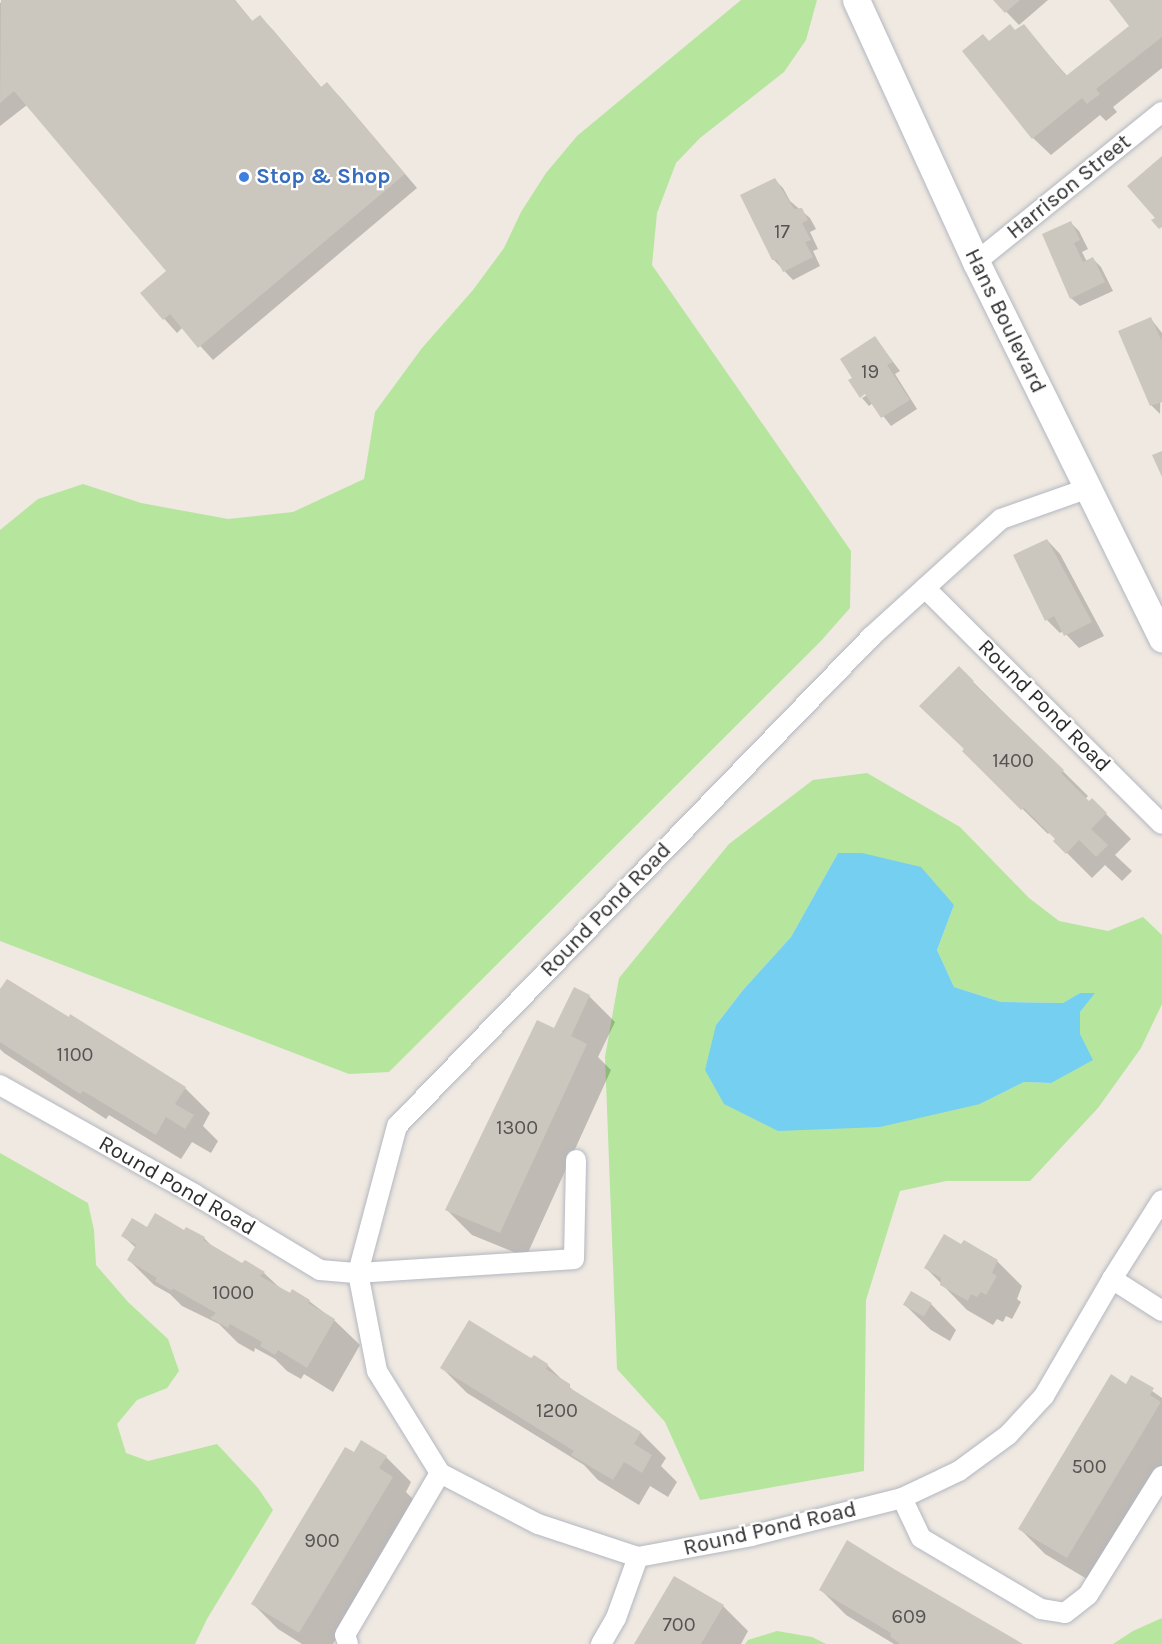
<!DOCTYPE html>
<html>
<head>
<meta charset="utf-8">
<style>
	body { margin:0 }
	#map { position:relative; width:1162px; height:1644px; overflow:hidden; background:#efe9e1; font-family:Karla,sans-serif }
	div>[style] { position:absolute }
	.green>* { inset:0; background:#b6e59e }
	.water>* { inset:0; background:#75cff0 }
	.shadow>* { inset:0; background:#0003 }
	.building>* { inset:0; background:#cbc7bf; transform-origin:0 0 }
	.roads { filter:drop-shadow(0 0 2px #b4b7c1) drop-shadow(0 0 2px #b4b7c1) }
	.street>* { height:20px; margin:-10px; padding:0 10px; transform-origin:10px; border-radius:10px; background:#fff }
	.secondary>* { height:27px; margin:-13.5px; padding:0 13.5px; transform-origin:13.5px; border-radius:13.5px; background:#fff }
	.dots>* { width:16px; height:16px; translate:-50% -50%; box-sizing:border-box; border:3px solid #fff; border-radius:50% }
	span { translate:-50% -50%; white-space:nowrap; text-align:center; line-height:1.15; -webkit-text-stroke:4.5px #fff; paint-order:stroke }
	.number-label { font-size:20px; color:#555452 }
	.number-label span { -webkit-text-stroke-width:0 }
	.shop-label { font-size:22px; color:#366cbe; font-weight:700 }
	.left { translate:0 -50%; text-align:left }
	.street-label { font-size:22px; color:#2e2e2e }
</style>
</head>
<body>
<div id="map">
	<div class="green">
		<i style="clip-path:polygon(741px 0,817px 0,806px 40px,784px 72px,700px 138px,676px 163px,657px 213px,652px 265px,851px 551px,850px 608px,820px 642px,389px 1072px,349px 1074px,0 941px,0 530px,38px 499px,83px 484px,141px 503px,228px 519px,293px 512px,364px 479px,375px 412px,422px 348px,473px 290px,504px 248px,521px 212px,546px 173px,577px 136px)"></i>
		<i style="clip-path:polygon(evenodd,867px 773px,960px 827px,1029px 898px,1059px 921px,1108px 931px,1143px 917px,1162px 935px,1162px 1004px,1141px 1048px,1098px 1108px,1030px 1181px,946px 1181px,900px 1191px,866px 1300px,864px 1471px,700px 1500px,665px 1422px,617px 1369px,605px 1057px,619px 978px,729px 844px,813px 780px,867px 773px,838px 853px,954px 905px,937px 950px,954px 987px,1001px 1002px,1063px 1003px,1080px 993px,1094px 993px,1080px 1012px,1080px 1034px,1051px 1083px,1024px 1082px,980px 1104px,716px 1025px,743px 990px,791px 937px,838px 853px)"></i>
		<i style="clip-path:polygon(0 1153px,88px 1203px,94px 1230px,96px 1265px,128px 1302px,168px 1339px,179px 1371px,167px 1388px,137px 1400px,117px 1424px,126px 1453px,148px 1461px,217px 1444px,258px 1488px,273px 1510px,207px 1619px,195px 1644px,0 1644px)"></i>
		<i style="clip-path:polygon(1162px 1618px,1162px 1644px,1113px 1644px,1133px 1631px)"></i>
		<i style="clip-path:polygon(777px 1631px,812px 1637px,826px 1644px,745px 1644px,748px 1640px)"></i>
	</div>
	<div class="water">
		<i style="clip-path:polygon(838px 853px,862px 853px,921px 867px,954px 905px,937px 950px,954px 987px,1001px 1002px,1063px 1003px,1080px 993px,1095px 993px,1080px 1012px,1080px 1034px,1093px 1060px,1051px 1083px,1024px 1082px,980px 1104px,880px 1127px,778px 1131px,724px 1104px,705px 1070px,716px 1025px,743px 990px,791px 937px)"></i>
	</div>
	<div class="shadow">
		<i style="clip-path:polygon(4px 0,235px 0,253px 22px,260px 17px,273px 30px,322px 88px,327px 84px,340px 97px,417px 188px,213px 360px,183px 327px,177px 333px,142px 294px,168px 271px,27px 105px,0 126px,0 3px)"></i>
		<i style="clip-path:polygon(995px 0,1048px 0,1019px 25px)"></i>
		<i style="clip-path:polygon(1111px 0,1162px 0,1162px 68px,1113px 107px,1117px 112px,1106px 121px,1100px 115px,1051px 155px,1033px 138px,990px 43px,1023px 26px,1068px 77px,1132px 26px)"></i>
		<i style="clip-path:polygon(774px 179px,783px 188px,790px 201px,810px 218px,816px 229px,810px 232px,818px 249px,813px 251px,820px 266px,793px 280px,773px 259px)"></i>
		<i style="clip-path:polygon(1071px 223px,1079px 231px,1088px 249px,1082px 252px,1087px 262px,1093px 259px,1101px 267px,1113px 291px,1080px 306px,1071px 298px)"></i>
		<i style="clip-path:polygon(1151px 319px,1162px 333px,1160px 414px,1152px 406px,1120px 332px)"></i>
		<i style="clip-path:polygon(875px 338px,900px 371px,895px 374px,917px 409px,891px 426px,873px 403px,869px 406px,862px 398px,872px 392px,854px 378px)"></i>
		<i style="clip-path:polygon(1047px 540px,1060px 554px,1104px 636px,1079px 648px,1063px 631px,1060px 633px,1047px 620px)"></i>
		<i style="clip-path:polygon(959px 668px,1088px 796px,1085px 799px,1089px 803px,1092px 800px,1131px 839px,1115px 855px,1132px 871px,1122px 881px,1105px 865px,1092px 878px,1055px 841px,1057px 839px,1050px 832px,1048px 834px,964px 751px)"></i>
		<i style="clip-path:polygon(0 992px,185px 1088px,210px 1113px,203px 1126px,218px 1141px,211px 1153px,192px 1142px,181px 1159px,109px 1115px,106px 1119px,4px 1053px,0 1049px)"></i>
		<i style="clip-path:polygon(589px 996px,615px 1022px,598px 1057px,611px 1070px,526px 1257px,472px 1235px,447px 1210px,555px 1030px)"></i>
		<i style="clip-path:polygon(148px 1229px,185px 1232px,204px 1238px,215px 1249px,242px 1264px,264px 1273px,281px 1289px,309px 1301px,334px 1320px,360px 1345px,333px 1392px,304px 1374px,301px 1379px,287px 1371px,275px 1359px,255px 1348px,254px 1352px,238px 1343px,219px 1324px,182px 1306px,170px 1294px,154px 1285px,129px 1260px,136px 1248px,123px 1236px)"></i>
		<i style="clip-path:polygon(962px 1246px,997px 1261px,1022px 1286px,1017px 1299px,1021px 1302px,1012px 1319px,1006px 1316px,1003px 1322px,997px 1319px,993px 1325px,967px 1310px,926px 1268px)"></i>
		<i style="clip-path:polygon(931px 1304px,956px 1330px,950px 1341px,931px 1330px,905px 1305px)"></i>
		<i style="clip-path:polygon(531px 1360px,547px 1365px,578px 1395px,641px 1433px,666px 1458px,661px 1466px,677px 1482px,668px 1497px,650px 1486px,639px 1505px,598px 1480px,584px 1465px,467px 1393px,442px 1368px)"></i>
		<i style="clip-path:polygon(1132px 1377px,1162px 1398px,1162px 1467px,1092px 1582px,1045px 1554px,1020px 1529px)"></i>
		<i style="clip-path:polygon(355px 1455px,386px 1457px,411px 1482px,406px 1492px,417px 1503px,333px 1644px,302px 1644px,278px 1629px,253px 1604px)"></i>
		<i style="clip-path:polygon(821px 1590px,1021px 1644px,894px 1644px,846px 1615px)"></i>
		<i style="clip-path:polygon(723px 1606px,748px 1631px,741px 1644px,636px 1644px)"></i>
	</div>
	<div class="building">
		<i style="clip-path:polygon(1px 0,234px 0,252px 21px,260px 15px,321px 87px,327px 82px,405px 174px,198px 348px,170px 314px,163px 320px,140px 293px,166px 271px,14px 91px,0 103px)"></i>
		<i style="clip-path:polygon(993px 0,1020px 0,1005px 13px)"></i>
		<i style="clip-path:polygon(1109px 0,1162px 0,1162px 37px,1096px 89px,1100px 94px,1087px 104px,1082px 98px,1032px 139px,962px 51px,983px 34px,989px 41px,1010px 24px,1015px 30px,1024px 24px,1066px 76px,1129px 26px)"></i>
		<i style="clip-path:polygon(1162px 156px,1162px 227px,1159px 229px,1151px 220px,1155px 218px,1127px 186px)"></i>
		<i style="clip-path:polygon(775px 178px,794px 209px,802px 208px,808px 220px,802px 223px,811px 240px,805px 242px,813px 257px,783px 272px,777px 260px,772px 260px,740px 195px)"></i>
		<i style="clip-path:polygon(1071px 221px,1080px 240px,1074px 243px,1083px 262px,1093px 257px,1105px 282px,1070px 299px,1042px 234px)"></i>
		<i style="clip-path:polygon(1151px 317px,1162px 342px,1162px 402px,1150px 406px,1118px 331px)"></i>
		<i style="clip-path:polygon(875px 336px,893px 362px,887px 365px,910px 400px,881px 418px,865px 394px,860px 398px,848px 380px,852px 378px,840px 359px)"></i>
		<i style="clip-path:polygon(1162px 451px,1162px 477px,1152px 455px)"></i>
		<i style="clip-path:polygon(1047px 539px,1092px 622px,1064px 636px,1054px 616px,1045px 621px,1013px 555px)"></i>
		<i style="clip-path:polygon(959px 666px,974px 681px,972px 682px,1064px 770px,1061px 773px,1089px 801px,1092px 798px,1107px 813px,1091px 829px,1108px 845px,1096px 857px,1079px 840px,1066px 854px,1053px 841px,1055px 839px,1024px 808px,1021px 810px,962px 751px,964px 749px,919px 706px)"></i>
		<i style="clip-path:polygon(7px 979px,69px 1017px,70px 1014px,186px 1087px,175px 1104px,194px 1115px,185px 1129px,166px 1117px,156px 1135px,83px 1091px,80px 1094px,0 1042px,0 989px)"></i>
		<i style="clip-path:polygon(574px 987px,590px 995px,571px 1036px,587px 1044px,500px 1233px,445px 1210px,537px 1020px,554px 1028px)"></i>
		<i style="clip-path:polygon(155px 1213px,184px 1230px,186px 1227px,205px 1237px,203px 1240px,242px 1263px,245px 1260px,265px 1272px,260px 1276px,290px 1293px,292px 1289px,310px 1300px,308px 1303px,335px 1319px,307px 1368px,278px 1350px,275px 1355px,260px 1346px,262px 1342px,230px 1324px,228px 1328px,210px 1318px,216px 1313px,174px 1289px,170px 1290px,155px 1281px,157px 1278px,127px 1260px,136px 1245px,121px 1236px,132px 1218px,147px 1227px)"></i>
		<i style="clip-path:polygon(944px 1234px,961px 1244px,964px 1240px,998px 1260px,992px 1273px,997px 1276px,986px 1295px,981px 1292px,977px 1297px,971px 1294px,968px 1301px,940px 1285px,941px 1278px,924px 1268px)"></i>
		<i style="left:911px;top:1291px;width:24px;height:16px;rotate:30deg"></i>
		<i style="clip-path:polygon(469px 1320px,531px 1358px,534px 1355px,548px 1364px,546px 1369px,570px 1384px,570px 1388px,641px 1432px,634px 1444px,652px 1455px,642px 1473px,624px 1462px,613px 1480px,571px 1455px,574px 1451px,440px 1368px)"></i>
		<i style="clip-path:polygon(1111px 1374px,1126px 1384px,1131px 1375px,1154px 1388px,1150px 1395px,1161px 1402px,1067px 1558px,1018px 1529px)"></i>
		<i style="clip-path:polygon(361px 1440px,387px 1456px,379px 1468px,393px 1477px,299px 1633px,251px 1604px,345px 1447px,354px 1452px)"></i>
		<i style="clip-path:polygon(847px 1540px,894px 1569px,1023px 1644px,900px 1644px,890px 1636px,891px 1633px,819px 1590px)"></i>
		<i style="clip-path:polygon(674px 1576px,724px 1605px,701px 1644px,634px 1644px)"></i>
	</div>
	<div class="roads">
		<div class="street">
			<i style="left:976px;top:262px;width:239px;rotate:-38.9deg"></i>
			<i style="left:1086px;top:489px;width:90px;rotate:160.6deg"></i>
			<i style="left:1001px;top:519px;width:174px;rotate:137.8deg"></i>
			<i style="left:872px;top:636px;width:682px;rotate:134.11deg"></i>
			<i style="left:397px;top:1126px;width:152px;rotate:104.9deg"></i>
			<i style="left:358px;top:1273px;width:100px;rotate:79deg"></i>
			<i style="left:377px;top:1371px;width:120px;rotate:58.3deg"></i>
			<i style="left:440px;top:1473px;width:110px;rotate:27.5deg"></i>
			<i style="left:538px;top:1524px;width:105px;rotate:18.3deg"></i>
			<i style="left:638px;top:1557px;width:115px;rotate:-10.5deg"></i>
			<i style="left:751px;top:1536px;width:156px;rotate:-14.1deg"></i>
			<i style="left:902px;top:1498px;width:63px;rotate:-25.3deg"></i>
			<i style="left:959px;top:1471px;width:61px;rotate:-36.3deg"></i>
			<i style="left:1008px;top:1435px;width:53px;rotate:-47.3deg"></i>
			<i style="left:1044px;top:1396px;width:135px;rotate:-59.8deg"></i>
			<i style="left:1112px;top:1279px;width:93px;rotate:-57.7deg"></i>
			<i style="left:925px;top:588px;width:334px;rotate:44.9deg"></i>
			<i style="left:0;top:1085px;width:223px;rotate:29.3deg"></i>
			<i style="left:194px;top:1194px;width:147px;rotate:31.1deg"></i>
			<i style="left:320px;top:1270px;width:38px;rotate:5deg"></i>
			<i style="left:358px;top:1273px;width:216px;rotate:-3.7deg"></i>
			<i style="left:574px;top:1259px;width:99px;rotate:-88.8deg"></i>
			<i style="left:1112px;top:1279px;width:59px;rotate:32.6deg"></i>
			<i style="left:902px;top:1498px;width:44px;rotate:64.6deg"></i>
			<i style="left:921px;top:1538px;width:139px;rotate:30.6deg"></i>
			<i style="left:1041px;top:1609px;width:24px;rotate:9deg"></i>
			<i style="left:1065px;top:1613px;width:29px;rotate:-38deg"></i>
			<i style="left:1088px;top:1595px;width:140px;rotate:-58.1deg"></i>
			<i style="left:348px;top:1644px;width:9px;rotate:-108deg"></i>
			<i style="left:345px;top:1635px;width:188px;rotate:-59.6deg"></i>
			<i style="left:601px;top:1644px;width:30px;rotate:-60deg"></i>
			<i style="left:616px;top:1618px;width:65px;rotate:-70.2deg"></i>
		</div>
		<div class="secondary">
			<i style="left:856px;top:0;width:288px;rotate:65.4deg"></i>
			<i style="left:976px;top:262px;width:420px;rotate:63.7deg"></i>
		</div>
	</div>
	<div class="dots">
		<i style="left:244px;top:177px;background:#3f7fe0"></i>
	</div>
	<div class="number-label">
		<span style="left:782px;top:231px">17</span>
		<span style="left:870px;top:371px">19</span>
		<span style="left:1013px;top:760px">1400</span>
		<span style="left:75px;top:1054px">1100</span>
		<span style="left:517px;top:1127px">1300</span>
		<span style="left:233px;top:1292px">1000</span>
		<span style="left:557px;top:1410px">1200</span>
		<span style="left:1089px;top:1466px">500</span>
		<span style="left:322px;top:1540px">900</span>
		<span style="left:909px;top:1616px">609</span>
		<span style="left:679px;top:1624px">700</span>
	</div>
	<div class="shop-label">
		<span class="left" style="left:256px;top:177px">Stop &amp; Shop</span>
	</div>
	<div class="street-label">
		<span style="left:1069px;top:187px;rotate:-39deg">Harrison Street</span>
		<span style="left:1005px;top:321px;rotate:64deg">Hans Boulevard</span>
		<span style="left:1044px;top:706px;rotate:45deg">Round Pond Road</span>
		<span style="left:606px;top:910px;rotate:-46deg">Round Pond Road</span>
		<span style="left:177px;top:1186px;rotate:30deg">Round Pond Road</span>
		<span style="left:770px;top:1529px;rotate:-13deg">Round Pond Road</span>
	</div>
</div>
</body>
</html>
